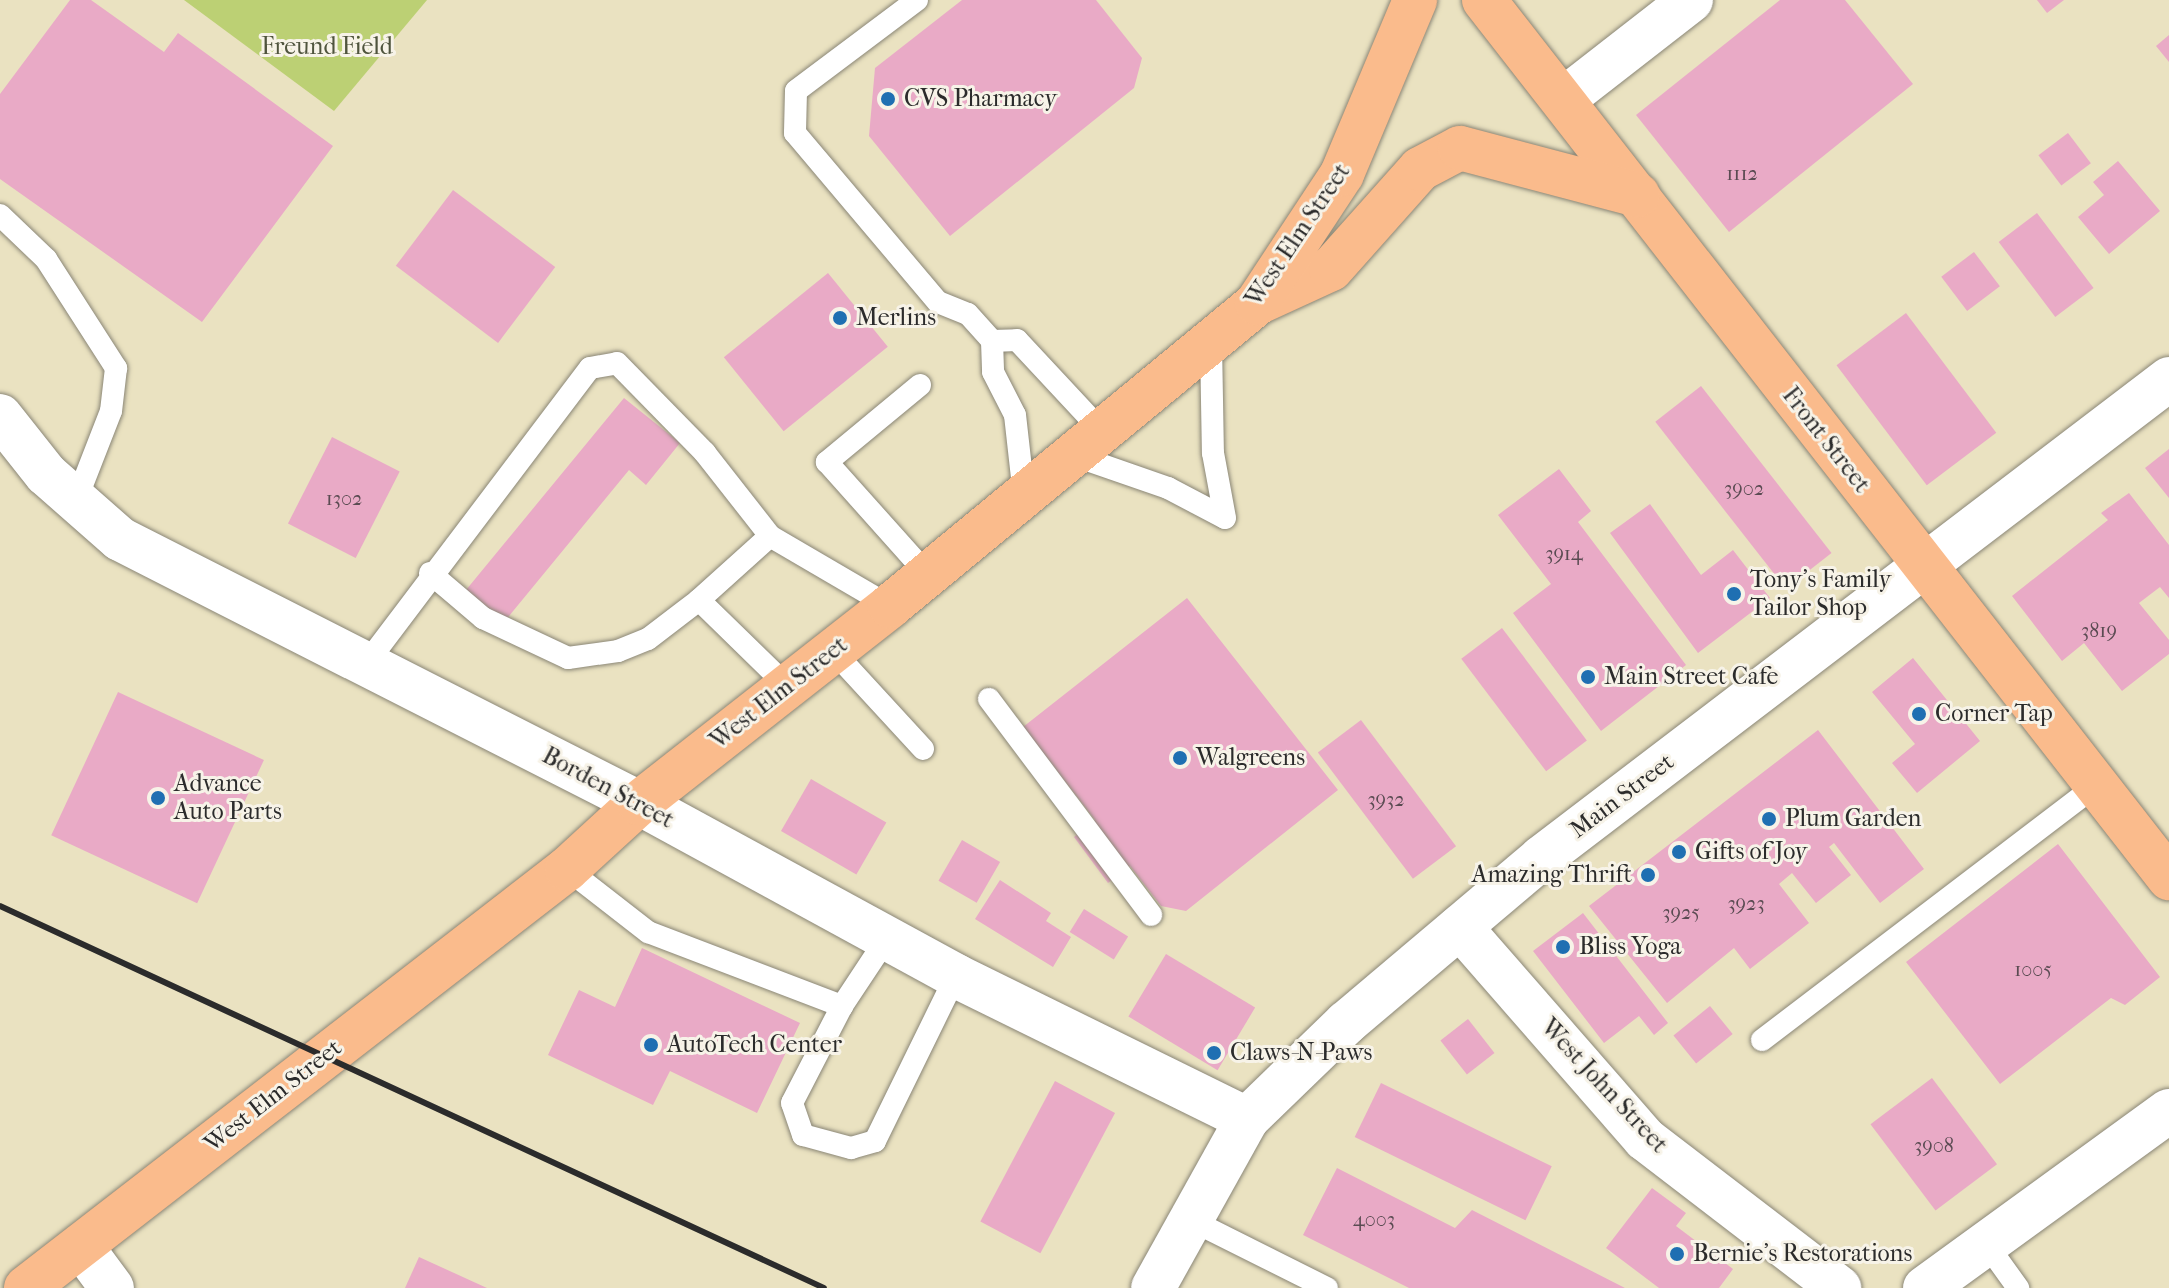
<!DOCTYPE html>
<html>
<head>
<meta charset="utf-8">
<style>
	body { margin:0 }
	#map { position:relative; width:2169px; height:1288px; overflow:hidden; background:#eae2c1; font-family:"IM FELL French Canon",serif }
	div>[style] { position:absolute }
	.green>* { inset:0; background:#bcd074 }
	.building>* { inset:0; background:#e9aac6; transform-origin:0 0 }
	.roads { filter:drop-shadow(0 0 2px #8a8676) drop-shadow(0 0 2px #8a8676) }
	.service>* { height:22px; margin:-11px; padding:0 11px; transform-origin:11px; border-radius:11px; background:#fff }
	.minor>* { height:44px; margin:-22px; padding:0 22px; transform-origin:22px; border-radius:22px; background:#fff }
	.tertiary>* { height:44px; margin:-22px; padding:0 22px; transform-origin:22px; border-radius:22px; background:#fff }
	.primary>* { height:44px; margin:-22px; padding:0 22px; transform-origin:22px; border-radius:22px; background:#fabb8c }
	.rail>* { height:6px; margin:-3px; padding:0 3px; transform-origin:3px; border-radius:3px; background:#2b2b2b }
	.dots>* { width:22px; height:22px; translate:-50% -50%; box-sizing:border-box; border:4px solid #f7f3e8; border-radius:50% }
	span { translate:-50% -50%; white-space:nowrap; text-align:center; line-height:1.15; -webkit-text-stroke:6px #f7f3e8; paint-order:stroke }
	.number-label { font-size:20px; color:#5a4b52 }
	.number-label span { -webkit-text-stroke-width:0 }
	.park-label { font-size:24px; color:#4f543d }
	.poi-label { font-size:24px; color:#2b2b2b }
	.left { translate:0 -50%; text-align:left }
	.right { translate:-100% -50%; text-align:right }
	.street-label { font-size:24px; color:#2b2b2b }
</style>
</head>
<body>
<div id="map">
	<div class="green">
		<i style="clip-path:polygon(184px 0,427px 0,334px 111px)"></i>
	</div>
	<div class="building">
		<i style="clip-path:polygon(70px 0,91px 0,164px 52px,178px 33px,333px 146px,202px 322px,0 179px,0 94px)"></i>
		<i style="clip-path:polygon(962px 0,1096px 0,1142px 58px,1134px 88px,950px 236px,869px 136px,875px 68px)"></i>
		<i style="clip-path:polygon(1780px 0,1845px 0,1913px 84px,1729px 232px,1636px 115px)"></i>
		<i style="clip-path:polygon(2037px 0,2064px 0,2047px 13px)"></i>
		<i style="clip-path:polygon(2169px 35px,2169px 62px,2156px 46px)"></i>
		<i style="left:2068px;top:133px;width:38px;height:37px;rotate:53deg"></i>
		<i style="clip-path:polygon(2118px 161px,2160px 211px,2109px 254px,2078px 217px,2104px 195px,2093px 182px)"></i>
		<i style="left:453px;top:190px;width:128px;height:95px;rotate:37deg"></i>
		<i style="left:2037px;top:213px;width:94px;height:48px;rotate:53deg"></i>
		<i style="left:1974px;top:252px;width:43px;height:41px;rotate:53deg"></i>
		<i style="left:828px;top:273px;width:95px;height:134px;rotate:51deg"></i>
		<i style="left:1906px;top:313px;width:150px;height:87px;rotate:53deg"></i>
		<i style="left:1701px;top:386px;width:212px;height:58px;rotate:52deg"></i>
		<i style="clip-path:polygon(624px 398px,680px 443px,646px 485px,629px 470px,505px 621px,466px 590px)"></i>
		<i style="left:332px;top:437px;width:76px;height:97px;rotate:27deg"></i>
		<i style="clip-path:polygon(2169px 449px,2169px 498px,2145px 468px)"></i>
		<i style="clip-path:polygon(1559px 469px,1591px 511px,1578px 522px,1686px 665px,1601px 731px,1513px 613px,1551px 584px,1498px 515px)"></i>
		<i style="clip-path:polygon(2129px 493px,2169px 545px,2169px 598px,2160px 587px,2139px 603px,2169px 640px,2169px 654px,2122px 691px,2084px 643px,2062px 661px,2012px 596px,2108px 520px,2101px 513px)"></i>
		<i style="clip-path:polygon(1650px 504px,1701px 575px,1733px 550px,1770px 598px,1698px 653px,1610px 533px)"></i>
		<i style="clip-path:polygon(1187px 598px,1338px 790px,1186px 911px,1161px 906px,1130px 866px,1108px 883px,1074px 837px,1095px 820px,1023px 727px)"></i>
		<i style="left:1502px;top:628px;width:141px;height:51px;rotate:53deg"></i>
		<i style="clip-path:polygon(1913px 658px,1980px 741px,1917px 793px,1892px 763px,1915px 744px,1872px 692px)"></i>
		<i style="left:118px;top:692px;width:161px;height:158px;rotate:25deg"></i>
		<i style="left:1361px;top:720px;width:158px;height:54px;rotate:53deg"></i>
		<i style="clip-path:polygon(1818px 730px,1924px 869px,1880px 903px,1834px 843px,1829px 847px,1851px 875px,1816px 903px,1792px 873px,1779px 884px,1809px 923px,1750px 969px,1734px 948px,1667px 1003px,1589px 906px)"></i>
		<i style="left:811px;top:779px;width:87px;height:60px;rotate:30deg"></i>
		<i style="left:962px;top:840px;width:44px;height:47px;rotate:30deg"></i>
		<i style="clip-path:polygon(2058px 844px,2160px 977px,2125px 1005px,2111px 998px,2000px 1084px,1906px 962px)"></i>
		<i style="clip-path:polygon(1000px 880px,1051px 913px,1046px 921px,1071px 937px,1053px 967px,975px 919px)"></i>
		<i style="left:1084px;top:909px;width:52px;height:27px;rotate:32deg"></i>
		<i style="clip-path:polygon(1583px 913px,1668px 1023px,1654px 1035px,1639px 1016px,1604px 1043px,1533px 951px)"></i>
		<i style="clip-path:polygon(642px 948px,800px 1023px,757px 1113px,670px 1071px,653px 1105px,548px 1055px,579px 990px,615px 1007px)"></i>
		<i style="left:1166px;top:954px;width:104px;height:73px;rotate:31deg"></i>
		<i style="left:1710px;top:1006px;width:36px;height:47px;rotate:51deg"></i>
		<i style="left:1468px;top:1019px;width:43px;height:35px;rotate:52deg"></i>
		<i style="left:1932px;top:1078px;width:108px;height:77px;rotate:53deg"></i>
		<i style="left:1055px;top:1081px;width:68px;height:159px;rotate:28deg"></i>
		<i style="left:1381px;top:1083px;width:190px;height:60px;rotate:26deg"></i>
		<i style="clip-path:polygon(1337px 1168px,1455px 1228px,1472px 1210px,1625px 1288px,1409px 1288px,1303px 1235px)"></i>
		<i style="clip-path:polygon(1652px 1188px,1686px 1213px,1676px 1226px,1733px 1269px,1719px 1288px,1659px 1288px,1606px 1248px)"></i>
		<i style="clip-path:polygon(419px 1257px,487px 1288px,405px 1288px)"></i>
	</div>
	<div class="roads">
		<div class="service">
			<i style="left:917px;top:0;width:151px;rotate:143.1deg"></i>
			<i style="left:796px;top:91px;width:42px;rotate:91.4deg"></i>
			<i style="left:795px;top:133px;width:221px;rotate:49.8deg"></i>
			<i style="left:938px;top:302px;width:32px;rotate:22deg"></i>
			<i style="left:968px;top:314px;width:36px;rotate:48deg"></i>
			<i style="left:992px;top:341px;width:31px;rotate:88deg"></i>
			<i style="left:993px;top:372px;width:48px;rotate:62.9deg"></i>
			<i style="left:1015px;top:415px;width:81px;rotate:83.6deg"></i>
			<i style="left:0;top:215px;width:64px;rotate:43.7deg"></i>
			<i style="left:46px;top:259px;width:130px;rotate:57.3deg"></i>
			<i style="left:116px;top:368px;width:43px;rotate:96.6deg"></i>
			<i style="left:111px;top:411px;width:97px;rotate:111.3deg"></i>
			<i style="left:992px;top:341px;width:25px;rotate:-2deg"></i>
			<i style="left:1017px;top:340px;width:125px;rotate:47deg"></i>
			<i style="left:1211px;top:343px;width:110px;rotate:89deg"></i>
			<i style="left:1213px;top:453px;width:66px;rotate:79.5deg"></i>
			<i style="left:920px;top:385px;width:121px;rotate:140.4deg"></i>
			<i style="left:827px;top:462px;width:152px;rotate:48.2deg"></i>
			<i style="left:1073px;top:455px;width:101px;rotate:19.2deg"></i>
			<i style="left:1168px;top:488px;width:64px;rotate:27.8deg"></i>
			<i style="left:770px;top:536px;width:96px;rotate:138deg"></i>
			<i style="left:699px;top:600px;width:123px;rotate:44.3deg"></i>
			<i style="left:430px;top:573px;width:70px;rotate:40.3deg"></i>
			<i style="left:483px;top:618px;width:94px;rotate:25.2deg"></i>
			<i style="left:568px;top:658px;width:50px;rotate:-8deg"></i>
			<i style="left:618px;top:651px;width:32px;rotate:-22deg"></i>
			<i style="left:648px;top:639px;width:64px;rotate:-37.4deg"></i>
			<i style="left:833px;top:651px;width:133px;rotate:47.4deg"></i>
			<i style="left:366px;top:664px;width:371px;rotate:-52.9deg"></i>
			<i style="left:590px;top:368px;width:27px;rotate:-10deg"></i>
			<i style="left:617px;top:363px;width:126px;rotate:45.6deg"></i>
			<i style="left:705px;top:453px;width:105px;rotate:51.9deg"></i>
			<i style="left:770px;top:536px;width:139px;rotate:30.3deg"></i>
			<i style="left:989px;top:699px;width:270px;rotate:53.1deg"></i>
			<i style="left:567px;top:869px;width:103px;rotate:37.9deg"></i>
			<i style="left:648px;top:932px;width:208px;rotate:20.9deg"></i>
			<i style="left:842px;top:1006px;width:82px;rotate:-56.5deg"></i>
			<i style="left:842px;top:1006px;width:109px;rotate:117.3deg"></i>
			<i style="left:792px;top:1103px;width:34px;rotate:71deg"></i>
			<i style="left:803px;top:1135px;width:50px;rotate:15.2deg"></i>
			<i style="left:851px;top:1148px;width:25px;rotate:-16deg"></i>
			<i style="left:875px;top:1141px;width:184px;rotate:-63.9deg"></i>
			<i style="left:1762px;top:1040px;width:420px;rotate:-37.3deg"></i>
			<i style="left:1191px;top:1220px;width:152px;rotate:26.6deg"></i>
			<i style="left:1985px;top:1242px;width:57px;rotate:54.3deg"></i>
		</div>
		<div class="minor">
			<i style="left:1564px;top:99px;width:161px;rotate:-37.9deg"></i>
			<i style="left:0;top:416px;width:74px;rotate:51.6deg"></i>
			<i style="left:46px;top:474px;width:98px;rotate:41.3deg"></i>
			<i style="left:120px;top:539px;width:582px;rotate:26.96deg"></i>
			<i style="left:639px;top:803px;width:361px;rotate:28.6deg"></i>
			<i style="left:956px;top:976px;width:324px;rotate:26.2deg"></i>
			<i style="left:1460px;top:927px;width:281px;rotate:48.9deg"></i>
			<i style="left:1645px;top:1139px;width:245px;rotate:37.5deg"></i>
			<i style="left:1153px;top:1288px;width:193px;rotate:-60.9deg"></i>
			<i style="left:1247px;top:1119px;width:138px;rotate:-44.1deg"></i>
			<i style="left:1346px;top:1023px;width:255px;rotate:-40.2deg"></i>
			<i style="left:1541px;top:858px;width:790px;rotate:-37.33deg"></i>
			<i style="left:1925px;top:1288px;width:301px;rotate:-36deg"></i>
		</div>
		<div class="tertiary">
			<i style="left:81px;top:1246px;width:52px;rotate:53.6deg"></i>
		</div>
		<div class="primary">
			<i style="left:1484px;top:0;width:1114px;rotate:52.04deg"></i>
			<i style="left:1257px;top:303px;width:81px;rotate:-24.7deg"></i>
			<i style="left:1331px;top:269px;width:134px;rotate:-48.3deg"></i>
			<i style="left:1420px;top:169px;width:45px;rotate:-27.7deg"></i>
			<i style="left:1460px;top:148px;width:184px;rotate:14.8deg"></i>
			<i style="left:26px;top:1288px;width:684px;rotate:-37.76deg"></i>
			<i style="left:567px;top:869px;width:98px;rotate:-42.5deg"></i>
			<i style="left:639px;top:803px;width:319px;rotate:-38.1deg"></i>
			<i style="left:890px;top:606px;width:476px;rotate:-39.5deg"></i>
			<i style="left:1257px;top:303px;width:154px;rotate:-56.6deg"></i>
			<i style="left:1342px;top:174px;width:189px;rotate:-67.2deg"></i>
		</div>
	</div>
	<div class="rail">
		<i style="left:0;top:906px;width:908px;rotate:24.87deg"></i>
	</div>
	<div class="dots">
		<i style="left:888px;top:99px;background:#1f6fb2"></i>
		<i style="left:840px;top:318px;background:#1f6fb2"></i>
		<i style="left:1734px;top:594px;background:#1f6fb2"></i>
		<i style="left:1588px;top:677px;background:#1f6fb2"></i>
		<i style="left:1919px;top:714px;background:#1f6fb2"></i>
		<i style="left:1180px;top:758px;background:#1f6fb2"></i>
		<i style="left:158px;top:798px;background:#1f6fb2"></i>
		<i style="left:1769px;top:819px;background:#1f6fb2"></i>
		<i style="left:1679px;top:852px;background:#1f6fb2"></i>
		<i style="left:1648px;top:875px;background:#1f6fb2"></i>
		<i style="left:1563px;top:947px;background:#1f6fb2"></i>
		<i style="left:651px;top:1045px;background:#1f6fb2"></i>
		<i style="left:1214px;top:1053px;background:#1f6fb2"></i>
		<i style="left:1677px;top:1254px;background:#1f6fb2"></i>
	</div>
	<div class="number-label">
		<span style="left:1742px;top:173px">1112</span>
		<span style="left:1744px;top:488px">3902</span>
		<span style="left:344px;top:498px">1302</span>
		<span style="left:1564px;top:553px">3914</span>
		<span style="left:2099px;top:630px">3819</span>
		<span style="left:1386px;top:799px">3932</span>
		<span style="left:1746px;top:903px">3923</span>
		<span style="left:1681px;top:912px">3925</span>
		<span style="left:2033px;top:969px">1005</span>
		<span style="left:1934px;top:1145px">3908</span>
		<span style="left:1374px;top:1219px">4003</span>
	</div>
	<div class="park-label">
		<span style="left:327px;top:47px">Freund Field</span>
	</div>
	<div class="poi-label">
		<span class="left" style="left:904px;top:99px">CVS Pharmacy</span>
		<span class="left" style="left:856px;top:318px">Merlins</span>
		<span class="left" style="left:1750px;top:594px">Tony's Family<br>Tailor Shop</span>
		<span class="left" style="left:1604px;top:677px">Main Street Cafe</span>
		<span class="left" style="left:1935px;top:714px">Corner Tap</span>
		<span class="left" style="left:1196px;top:758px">Walgreens</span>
		<span class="left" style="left:174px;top:798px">Advance<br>Auto Parts</span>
		<span class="left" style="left:1785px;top:819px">Plum Garden</span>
		<span class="left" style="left:1695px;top:852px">Gifts of Joy</span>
		<span class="right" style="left:1632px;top:875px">Amazing Thrift</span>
		<span class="left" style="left:1579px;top:947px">Bliss Yoga</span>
		<span class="left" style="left:667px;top:1045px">AutoTech Center</span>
		<span class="left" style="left:1230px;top:1053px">Claws-N-Paws</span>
		<span class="left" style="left:1693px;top:1254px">Bernie's Restorations</span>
	</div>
	<div class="street-label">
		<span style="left:1298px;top:235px;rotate:-56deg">West Elm Street</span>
		<span style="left:1826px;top:440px;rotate:52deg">Front Street</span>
		<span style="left:779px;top:693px;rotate:-38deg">West Elm Street</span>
		<span style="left:608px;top:788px;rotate:28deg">Borden Street</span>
		<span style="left:1622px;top:796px;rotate:-37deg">Main Street</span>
		<span style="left:1604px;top:1086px;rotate:47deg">West John Street</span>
		<span style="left:273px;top:1096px;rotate:-38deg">West Elm Street</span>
	</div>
</div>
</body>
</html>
